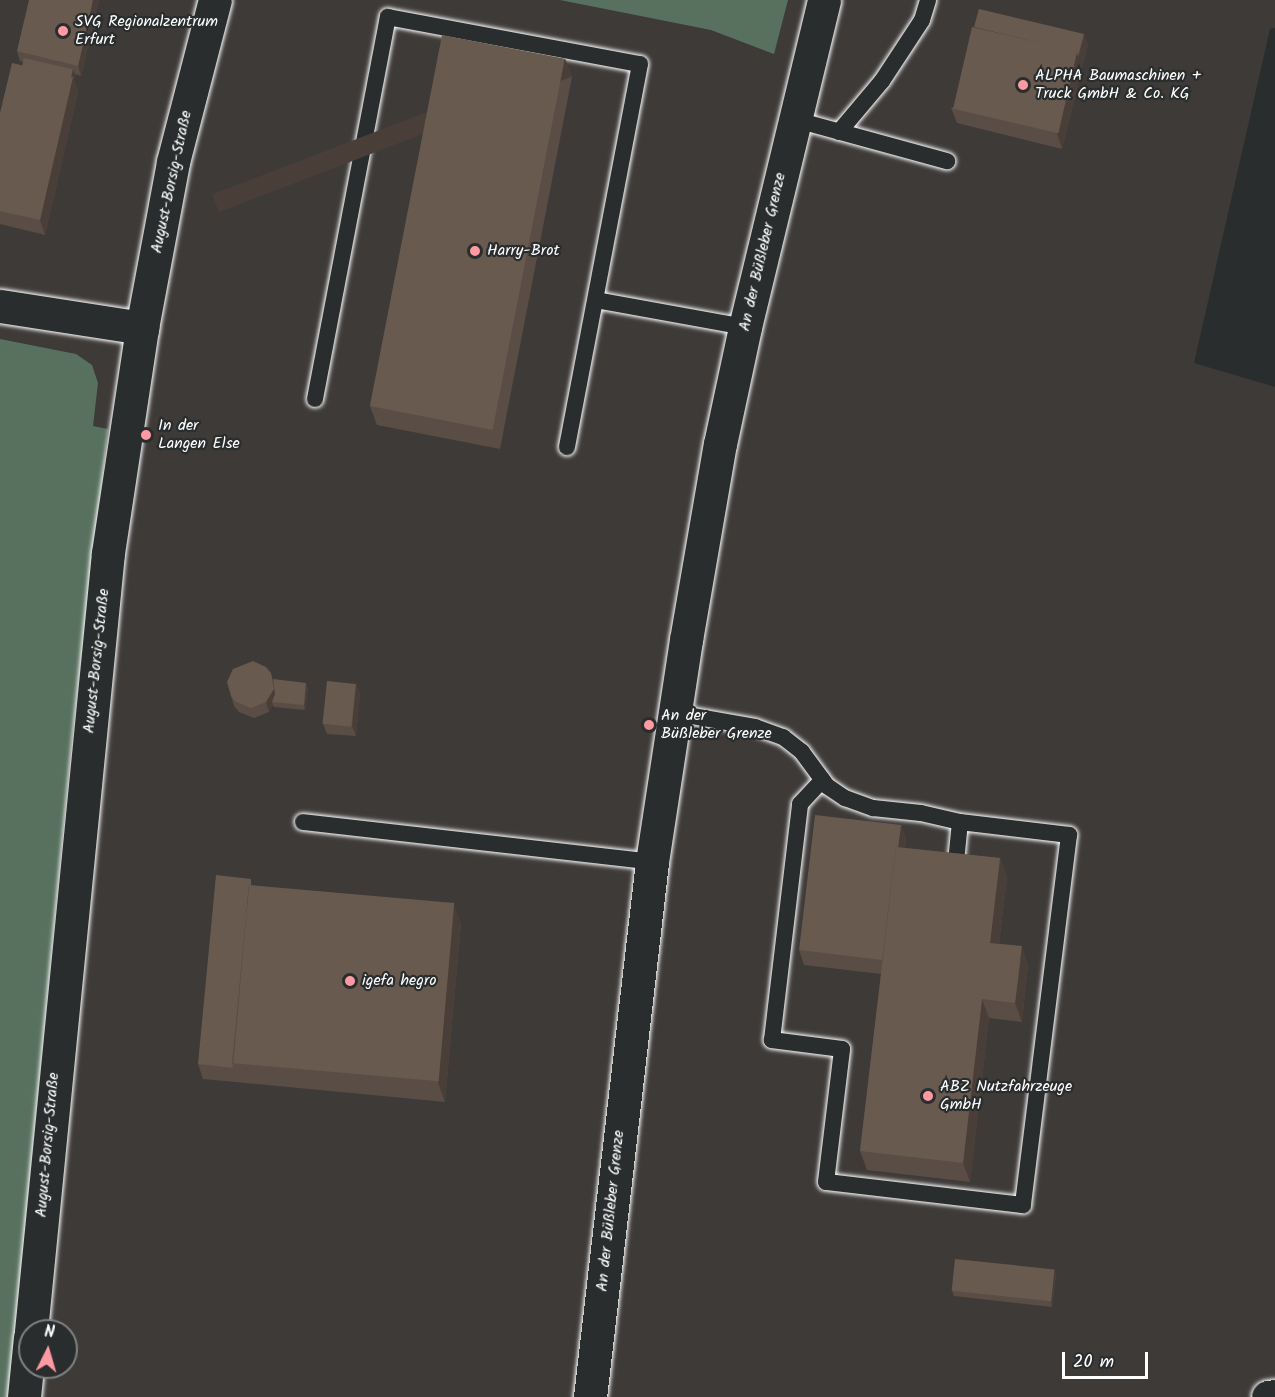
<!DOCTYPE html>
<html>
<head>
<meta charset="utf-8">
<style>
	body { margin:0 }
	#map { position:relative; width:1275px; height:1397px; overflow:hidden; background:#2a2d2e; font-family:Kalam,sans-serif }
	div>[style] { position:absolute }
	.built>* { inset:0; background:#3d3a38 }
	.green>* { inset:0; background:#58715f }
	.roads { filter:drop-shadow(0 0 2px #fff) drop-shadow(0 0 2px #fff) }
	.service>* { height:16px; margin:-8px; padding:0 8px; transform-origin:8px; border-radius:8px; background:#2a2d2e }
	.minor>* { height:33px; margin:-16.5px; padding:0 16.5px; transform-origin:16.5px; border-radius:16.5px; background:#2a2d2e }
	.wall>* { inset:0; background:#5a4d45 }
	.shaded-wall>* { inset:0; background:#4a3f38; transform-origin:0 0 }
	.building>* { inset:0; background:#695a50; transform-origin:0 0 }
	.dots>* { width:16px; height:16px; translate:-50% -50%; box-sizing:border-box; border:3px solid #2a2d2e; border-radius:50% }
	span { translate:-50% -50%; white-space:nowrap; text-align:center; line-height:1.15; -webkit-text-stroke:4.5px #2a2d2e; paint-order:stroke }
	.poi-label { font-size:16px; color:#fff }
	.left { translate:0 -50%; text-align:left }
	.street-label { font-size:16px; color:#fff }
	.north { position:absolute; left:18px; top:1319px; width:60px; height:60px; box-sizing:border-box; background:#2a2d2e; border:2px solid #7f8182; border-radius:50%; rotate:5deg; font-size:16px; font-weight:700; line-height:24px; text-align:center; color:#fff }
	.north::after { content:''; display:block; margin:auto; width:21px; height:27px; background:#ff9aa2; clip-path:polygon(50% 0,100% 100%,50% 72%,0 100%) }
	.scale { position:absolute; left:1062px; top:1352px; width:86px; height:27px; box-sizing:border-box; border:3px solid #fff; border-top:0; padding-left:8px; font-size:18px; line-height:21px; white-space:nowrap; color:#fff; -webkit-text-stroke:4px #2a2d2e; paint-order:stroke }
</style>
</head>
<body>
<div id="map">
	<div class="built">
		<i style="clip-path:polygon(evenodd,0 0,1275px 0,1275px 28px,1270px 29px,1194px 363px,1275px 387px,1275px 1397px,0 1397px,0 0,30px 1331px,66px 1331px,66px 1367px,30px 1367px,30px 1331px)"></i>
	</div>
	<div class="green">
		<i style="clip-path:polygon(560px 0,788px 0,774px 54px,711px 30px)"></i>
		<i style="clip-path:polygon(0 339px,76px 354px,92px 365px,98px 383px,93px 426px,108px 429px,72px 737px,9px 1397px,0 1397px)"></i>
	</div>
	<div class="roads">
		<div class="service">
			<i style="left:793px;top:119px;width:160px;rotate:15.3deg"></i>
			<i style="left:839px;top:132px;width:67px;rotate:-49.9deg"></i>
			<i style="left:882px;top:81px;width:73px;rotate:-56.7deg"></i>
			<i style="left:922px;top:20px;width:21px;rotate:-73deg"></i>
			<i style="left:596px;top:300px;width:151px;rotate:10.3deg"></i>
			<i style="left:315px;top:399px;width:389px;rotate:-79.2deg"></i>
			<i style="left:388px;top:17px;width:256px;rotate:10.6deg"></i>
			<i style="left:640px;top:64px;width:390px;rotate:100.8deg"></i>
			<i style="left:675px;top:713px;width:81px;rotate:9.9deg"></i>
			<i style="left:755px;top:727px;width:30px;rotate:20deg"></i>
			<i style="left:783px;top:737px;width:24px;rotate:38deg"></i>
			<i style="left:802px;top:752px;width:42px;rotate:53.7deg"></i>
			<i style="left:827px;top:786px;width:22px;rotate:34deg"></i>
			<i style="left:845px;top:798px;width:30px;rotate:20deg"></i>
			<i style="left:873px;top:808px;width:48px;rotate:5.9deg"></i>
			<i style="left:921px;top:813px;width:40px;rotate:13deg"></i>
			<i style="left:960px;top:822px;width:110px;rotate:6.8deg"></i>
			<i style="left:1069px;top:835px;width:373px;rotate:97.1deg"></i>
			<i style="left:1023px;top:1205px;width:198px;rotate:-173.3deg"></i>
			<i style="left:826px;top:1182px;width:134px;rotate:-83.1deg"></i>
			<i style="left:842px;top:1049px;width:71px;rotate:-172.7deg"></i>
			<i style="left:772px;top:1040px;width:238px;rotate:-83.2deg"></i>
			<i style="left:800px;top:804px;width:33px;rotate:-47deg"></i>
			<i style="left:303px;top:822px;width:351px;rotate:6.5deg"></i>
			<i style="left:955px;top:872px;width:50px;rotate:-84.3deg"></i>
		</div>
		<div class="minor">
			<i style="left:0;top:306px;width:144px;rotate:8.8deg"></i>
			<i style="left:31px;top:1331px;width:782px;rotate:-84.35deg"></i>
			<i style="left:108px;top:553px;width:228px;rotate:-81.4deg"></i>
			<i style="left:142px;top:328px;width:169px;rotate:-79.4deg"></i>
			<i style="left:173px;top:162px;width:167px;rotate:-75.5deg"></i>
			<i style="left:24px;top:1397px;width:60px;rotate:-84.3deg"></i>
			<i style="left:590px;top:1397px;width:539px;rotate:-83.39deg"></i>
			<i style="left:652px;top:862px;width:225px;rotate:-81.3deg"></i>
			<i style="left:686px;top:640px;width:199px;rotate:-80.2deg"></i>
			<i style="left:720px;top:444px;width:120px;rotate:-77.9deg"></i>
			<i style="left:745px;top:327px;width:336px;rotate:-76.4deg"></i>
			<i style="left:1268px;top:1397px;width:7px;rotate:-8deg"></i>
		</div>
	</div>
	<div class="wall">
		<i style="clip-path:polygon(99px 0,81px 76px,75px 74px,74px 80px,78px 92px,45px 235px,0 224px,0 113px,22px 66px,23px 62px,20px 61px,17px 51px)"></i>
		<i style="clip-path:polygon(1088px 44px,1062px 149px,957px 123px,951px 108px)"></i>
		<i style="clip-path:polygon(565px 59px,572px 77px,500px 449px,377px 425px,370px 406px)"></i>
		<i style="clip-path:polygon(273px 680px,308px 688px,305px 710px,274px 707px,273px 705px,269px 712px,254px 718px,239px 712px,234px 706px,231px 696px)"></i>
		<i style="clip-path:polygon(356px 684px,360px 694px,356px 736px,327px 734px,323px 724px)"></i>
		<i style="clip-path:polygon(901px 825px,906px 839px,905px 848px,1000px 858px,1007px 877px,999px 944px,1028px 965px,1022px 1022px,989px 1018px,970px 1182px,867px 1170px,860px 1151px,881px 974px,804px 965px,799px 950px)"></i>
		<i style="clip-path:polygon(254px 886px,461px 923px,445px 1102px,203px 1079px,198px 1064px)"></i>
		<i style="clip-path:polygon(1054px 1270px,1056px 1275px,1052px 1307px,954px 1296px,952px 1291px)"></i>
	</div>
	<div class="shaded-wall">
		<i style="clip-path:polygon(93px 0,99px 0,81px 76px,78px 66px)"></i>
		<i style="clip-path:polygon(1084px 34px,1088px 44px,1062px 149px,1057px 134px,1077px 52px)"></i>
		<i style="left:565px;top:59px;width:19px;height:378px;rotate:69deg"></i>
		<i style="clip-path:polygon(73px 69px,75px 74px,74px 80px,78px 92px,45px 235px,40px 220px,69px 85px)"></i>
		<i style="clip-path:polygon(271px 673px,274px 683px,277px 699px,272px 702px,273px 705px,269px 712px,266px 702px)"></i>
		<i style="clip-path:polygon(306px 683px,308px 688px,305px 710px,304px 705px)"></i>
		<i style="clip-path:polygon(356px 684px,360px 694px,356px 736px,352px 726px)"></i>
		<i style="clip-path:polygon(901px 825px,906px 839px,890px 975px,884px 961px)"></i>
		<i style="clip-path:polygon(1000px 858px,1007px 877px,997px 961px,990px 943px)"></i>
		<i style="clip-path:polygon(454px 904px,461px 923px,445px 1102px,438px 1083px)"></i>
		<i style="clip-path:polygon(1022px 946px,1028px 965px,1022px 1022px,1015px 1003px)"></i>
		<i style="clip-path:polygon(982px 999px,989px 1018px,970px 1182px,963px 1163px)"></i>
		<i style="clip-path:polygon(1054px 1270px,1056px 1275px,1052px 1307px,1051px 1302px)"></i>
	</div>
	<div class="building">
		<i style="clip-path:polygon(29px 0,93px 0,78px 66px,17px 51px)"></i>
		<i style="clip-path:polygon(979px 9px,1084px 34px,1078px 57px,1077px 52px,974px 27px)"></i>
		<i style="left:972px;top:27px;width:108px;height:84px;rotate:13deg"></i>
		<i style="left:442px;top:35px;width:125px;height:378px;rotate:11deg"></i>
		<i style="left:24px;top:58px;width:50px;height:8px;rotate:13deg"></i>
		<i style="clip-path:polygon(12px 63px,73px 77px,40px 220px,0 211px,0 113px)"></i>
		<i style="clip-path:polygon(253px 661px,266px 667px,271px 673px,274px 689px,266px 702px,251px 708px,236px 702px,231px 696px,227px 682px,233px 669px)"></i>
		<i style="clip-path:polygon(273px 679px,306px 683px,304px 705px,272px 702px,275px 694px)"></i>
		<i style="left:327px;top:681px;width:29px;height:43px;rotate:6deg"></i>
		<i style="clip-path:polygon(815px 815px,901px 825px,898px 847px,896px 847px,882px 960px,799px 950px)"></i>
		<i style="clip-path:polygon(896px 847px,1000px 858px,990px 943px,1022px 946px,1015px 1003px,982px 999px,963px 1163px,860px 1151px)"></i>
		<i style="clip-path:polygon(216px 875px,251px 879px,251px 885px,249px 885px,232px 1063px,233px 1068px,198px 1064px)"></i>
		<i style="left:249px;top:885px;width:206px;height:179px;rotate:5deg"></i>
		<i style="left:955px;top:1259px;width:100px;height:32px;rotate:6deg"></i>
	</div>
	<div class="dots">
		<i style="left:63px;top:31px;background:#ff9aa2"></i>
		<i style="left:1023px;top:85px;background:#ff9aa2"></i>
		<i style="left:475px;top:251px;background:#ff9aa2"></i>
		<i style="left:146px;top:435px;background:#ff9aa2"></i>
		<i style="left:649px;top:725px;background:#ff9aa2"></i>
		<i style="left:350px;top:981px;background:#ff9aa2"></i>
		<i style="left:928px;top:1096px;background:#ff9aa2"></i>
	</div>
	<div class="poi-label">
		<span class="left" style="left:75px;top:31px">SVG Regionalzentrum<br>Erfurt</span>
		<span class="left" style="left:1035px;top:85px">ALPHA Baumaschinen +<br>Truck GmbH &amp; Co. KG</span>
		<span class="left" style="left:487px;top:251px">Harry-Brot</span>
		<span class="left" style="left:158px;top:435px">In der<br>Langen Else</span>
		<span class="left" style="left:661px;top:725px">An der<br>Büßleber Grenze</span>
		<span class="left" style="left:362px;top:981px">igefa hegro</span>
		<span class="left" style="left:940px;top:1096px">ABZ Nutzfahrzeuge<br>GmbH</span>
	</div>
	<div class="street-label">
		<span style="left:172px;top:182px;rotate:-78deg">August-Borsig-Straße</span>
		<span style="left:763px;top:252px;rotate:-77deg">An der Büßleber Grenze</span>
		<span style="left:97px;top:661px;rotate:-84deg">August-Borsig-Straße</span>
		<span style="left:48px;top:1145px;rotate:-85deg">August-Borsig-Straße</span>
		<span style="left:611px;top:1211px;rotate:-84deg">An der Büßleber Grenze</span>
	</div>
	<div class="north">N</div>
	<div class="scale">20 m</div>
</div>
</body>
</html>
